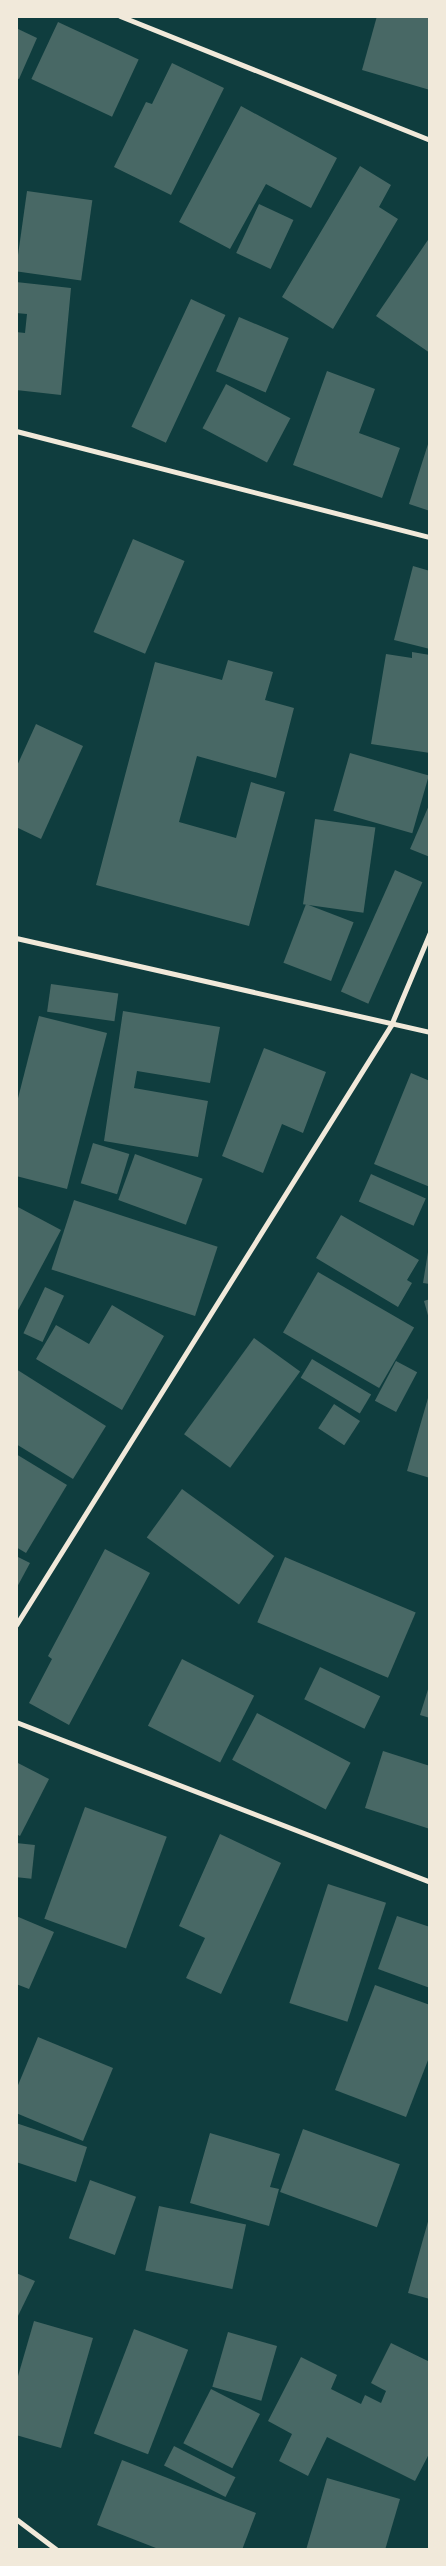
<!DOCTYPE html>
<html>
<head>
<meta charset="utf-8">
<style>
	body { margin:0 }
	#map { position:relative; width:446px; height:2566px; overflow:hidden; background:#0f3d3e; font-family:"Sofia Sans Condensed",sans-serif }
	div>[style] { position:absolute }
	.building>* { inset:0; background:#486865; transform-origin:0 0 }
	.minor>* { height:5px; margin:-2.5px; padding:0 2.5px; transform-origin:2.5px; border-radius:2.5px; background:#f1e9da }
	span { translate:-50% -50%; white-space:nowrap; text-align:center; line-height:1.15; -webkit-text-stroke:4px #f1e9da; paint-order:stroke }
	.frame { position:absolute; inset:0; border:18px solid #f1e9da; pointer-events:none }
</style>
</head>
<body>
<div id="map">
	<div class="building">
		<i style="clip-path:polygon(377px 16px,430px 16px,430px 90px,362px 70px)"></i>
		<i style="left:58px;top:22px;width:89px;height:63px;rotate:25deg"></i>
		<i style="clip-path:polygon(16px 28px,37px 38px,19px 79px,16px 78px)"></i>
		<i style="clip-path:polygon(172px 63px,224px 88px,171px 195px,114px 167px,146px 102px,152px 104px)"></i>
		<i style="clip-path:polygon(241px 106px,337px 158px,311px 208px,266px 184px,230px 249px,179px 222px)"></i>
		<i style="clip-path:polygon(360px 166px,391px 185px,379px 207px,398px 219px,333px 329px,282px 297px)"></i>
		<i style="left:27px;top:191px;width:66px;height:81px;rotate:8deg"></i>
		<i style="left:259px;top:204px;width:38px;height:54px;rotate:25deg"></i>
		<i style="clip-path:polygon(430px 237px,430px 353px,376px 316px)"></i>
		<i style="clip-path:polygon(16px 282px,71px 288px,61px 395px,16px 390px,16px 332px,25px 333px,27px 314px,16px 313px)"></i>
		<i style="left:191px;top:299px;width:38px;height:141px;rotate:25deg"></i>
		<i style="left:239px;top:317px;width:54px;height:59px;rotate:23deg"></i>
		<i style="clip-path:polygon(327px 371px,375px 389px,359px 433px,400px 448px,382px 498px,293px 465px)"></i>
		<i style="left:226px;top:384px;width:73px;height:50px;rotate:28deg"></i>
		<i style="clip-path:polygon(429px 441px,430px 441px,430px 511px,409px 504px)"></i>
		<i style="left:133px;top:539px;width:56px;height:101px;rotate:23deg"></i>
		<i style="clip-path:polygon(413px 566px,430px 571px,430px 649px,394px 640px)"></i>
		<i style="clip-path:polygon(412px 652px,430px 655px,430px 753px,371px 744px,386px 654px,412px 658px)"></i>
		<i style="clip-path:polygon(228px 660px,273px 672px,265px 700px,294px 708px,276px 778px,197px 756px,179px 822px,236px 838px,251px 782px,285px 792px,249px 926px,96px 885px,155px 662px,222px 680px)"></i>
		<i style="clip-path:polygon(36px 724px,83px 746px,41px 839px,16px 827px,16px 768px)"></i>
		<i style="left:350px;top:753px;width:82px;height:60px;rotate:16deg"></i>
		<i style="clip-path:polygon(430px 803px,430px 857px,410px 849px)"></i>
		<i style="left:315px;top:819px;width:61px;height:86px;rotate:8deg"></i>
		<i style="left:395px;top:870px;width:30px;height:133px;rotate:24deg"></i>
		<i style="left:306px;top:904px;width:51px;height:63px;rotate:21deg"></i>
		<i style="left:51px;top:984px;width:68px;height:28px;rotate:8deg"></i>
		<i style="clip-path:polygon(123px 1011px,220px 1027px,210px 1083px,137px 1071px,134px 1088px,208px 1101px,198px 1157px,104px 1141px)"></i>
		<i style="clip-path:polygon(39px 1016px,107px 1033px,67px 1189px,16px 1176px,16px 1106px)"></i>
		<i style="clip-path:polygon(264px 1048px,326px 1072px,303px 1133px,282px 1124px,263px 1173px,222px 1156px)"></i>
		<i style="clip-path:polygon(411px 1073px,430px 1081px,430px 1187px,374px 1164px)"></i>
		<i style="left:93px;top:1143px;width:38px;height:42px;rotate:17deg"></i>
		<i style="left:135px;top:1154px;width:72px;height:49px;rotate:20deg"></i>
		<i style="left:371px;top:1174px;width:60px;height:30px;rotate:24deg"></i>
		<i style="left:74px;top:1200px;width:151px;height:73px;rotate:18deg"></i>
		<i style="clip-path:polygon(16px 1206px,61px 1230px,16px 1314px)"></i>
		<i style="clip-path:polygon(341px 1215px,419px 1260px,407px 1280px,412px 1283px,398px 1307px,316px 1258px)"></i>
		<i style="clip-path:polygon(429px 1246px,430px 1246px,430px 1284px,423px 1283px)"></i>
		<i style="left:318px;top:1272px;width:111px;height:70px;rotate:30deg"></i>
		<i style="left:45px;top:1287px;width:21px;height:51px;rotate:25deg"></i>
		<i style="clip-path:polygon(430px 1299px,430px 1319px,429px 1319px,424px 1301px)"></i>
		<i style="clip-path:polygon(112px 1305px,164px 1336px,122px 1410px,36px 1359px,56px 1325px,89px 1344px)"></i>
		<i style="left:254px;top:1338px;width:57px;height:119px;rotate:36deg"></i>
		<i style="left:312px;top:1359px;width:69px;height:22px;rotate:31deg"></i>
		<i style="left:396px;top:1361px;width:24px;height:45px;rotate:28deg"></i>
		<i style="clip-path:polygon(16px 1369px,106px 1426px,73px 1479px,16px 1444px)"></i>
		<i style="clip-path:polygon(428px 1398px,430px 1398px,430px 1478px,407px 1471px)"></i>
		<i style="left:334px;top:1404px;width:31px;height:29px;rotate:33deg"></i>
		<i style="clip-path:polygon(16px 1454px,67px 1485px,26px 1553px,16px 1547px)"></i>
		<i style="left:182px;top:1489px;width:114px;height:60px;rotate:36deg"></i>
		<i style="clip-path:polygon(105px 1549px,150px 1573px,69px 1725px,29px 1703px,52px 1659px,48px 1656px)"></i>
		<i style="clip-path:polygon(16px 1556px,30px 1563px,16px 1589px)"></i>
		<i style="left:285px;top:1557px;width:142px;height:71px;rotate:23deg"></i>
		<i style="left:182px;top:1659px;width:81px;height:75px;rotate:27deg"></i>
		<i style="left:320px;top:1667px;width:67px;height:36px;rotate:26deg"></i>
		<i style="clip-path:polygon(430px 1683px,430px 1718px,420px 1715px)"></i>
		<i style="left:257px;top:1713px;width:106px;height:53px;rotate:28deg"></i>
		<i style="clip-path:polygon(383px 1751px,430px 1766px,430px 1829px,365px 1808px)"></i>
		<i style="clip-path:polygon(16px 1762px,49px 1779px,20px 1836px,16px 1834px)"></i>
		<i style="left:85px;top:1807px;width:87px;height:119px;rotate:20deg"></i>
		<i style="clip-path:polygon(220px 1834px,281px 1863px,221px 1994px,186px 1978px,205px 1938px,179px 1926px)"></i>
		<i style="left:16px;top:1843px;width:19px;height:34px;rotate:6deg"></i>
		<i style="left:328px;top:1884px;width:61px;height:125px;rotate:18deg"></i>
		<i style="clip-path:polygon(16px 1916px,54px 1932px,29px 1989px,16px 1984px)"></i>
		<i style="clip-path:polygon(397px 1916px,430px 1927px,430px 1988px,378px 1969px)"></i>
		<i style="clip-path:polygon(375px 1985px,430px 2005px,430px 2055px,406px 2117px,335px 2090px)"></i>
		<i style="clip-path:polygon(38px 2037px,113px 2068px,83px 2141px,16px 2113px,16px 2090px)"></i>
		<i style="clip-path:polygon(16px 2123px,87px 2147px,76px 2182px,16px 2162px)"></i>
		<i style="left:303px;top:2129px;width:103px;height:67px;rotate:20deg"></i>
		<i style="clip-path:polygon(210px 2133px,280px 2154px,270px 2187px,279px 2189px,269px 2226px,190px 2203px)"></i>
		<i style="left:90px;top:2180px;width:49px;height:62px;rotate:20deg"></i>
		<i style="left:159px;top:2206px;width:89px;height:66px;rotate:12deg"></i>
		<i style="clip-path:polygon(429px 2218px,430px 2219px,430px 2299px,408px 2293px)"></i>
		<i style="clip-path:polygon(16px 2273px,35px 2281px,16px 2320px)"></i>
		<i style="clip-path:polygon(34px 2321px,93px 2338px,61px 2448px,16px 2435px,16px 2383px)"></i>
		<i style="left:134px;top:2329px;width:58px;height:112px;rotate:21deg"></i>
		<i style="left:228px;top:2332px;width:51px;height:57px;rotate:16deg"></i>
		<i style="clip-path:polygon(391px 2343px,430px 2362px,430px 2452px,415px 2481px,327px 2437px,308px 2476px,279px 2461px,292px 2434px,268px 2421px,301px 2357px,337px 2375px,331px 2389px,361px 2404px,365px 2395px,381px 2403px,386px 2391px,371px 2383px)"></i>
		<i style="left:211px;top:2389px;width:55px;height:61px;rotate:27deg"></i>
		<i style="left:174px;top:2446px;width:69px;height:22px;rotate:27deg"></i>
		<i style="clip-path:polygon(122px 2460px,256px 2513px,242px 2550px,161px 2550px,97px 2525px)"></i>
		<i style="clip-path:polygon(327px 2478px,400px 2499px,385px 2550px,306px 2550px)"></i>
	</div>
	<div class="minor">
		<i style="left:120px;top:16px;width:334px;rotate:21.8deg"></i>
		<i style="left:16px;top:431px;width:427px;rotate:14.4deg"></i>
		<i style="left:16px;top:938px;width:425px;rotate:12.8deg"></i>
		<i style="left:16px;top:1625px;width:708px;rotate:-57.99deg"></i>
		<i style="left:391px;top:1025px;width:101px;rotate:-67.2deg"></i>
		<i style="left:16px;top:1722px;width:444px;rotate:21.1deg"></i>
		<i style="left:16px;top:2519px;width:51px;rotate:37.1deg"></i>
	</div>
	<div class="frame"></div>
</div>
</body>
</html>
